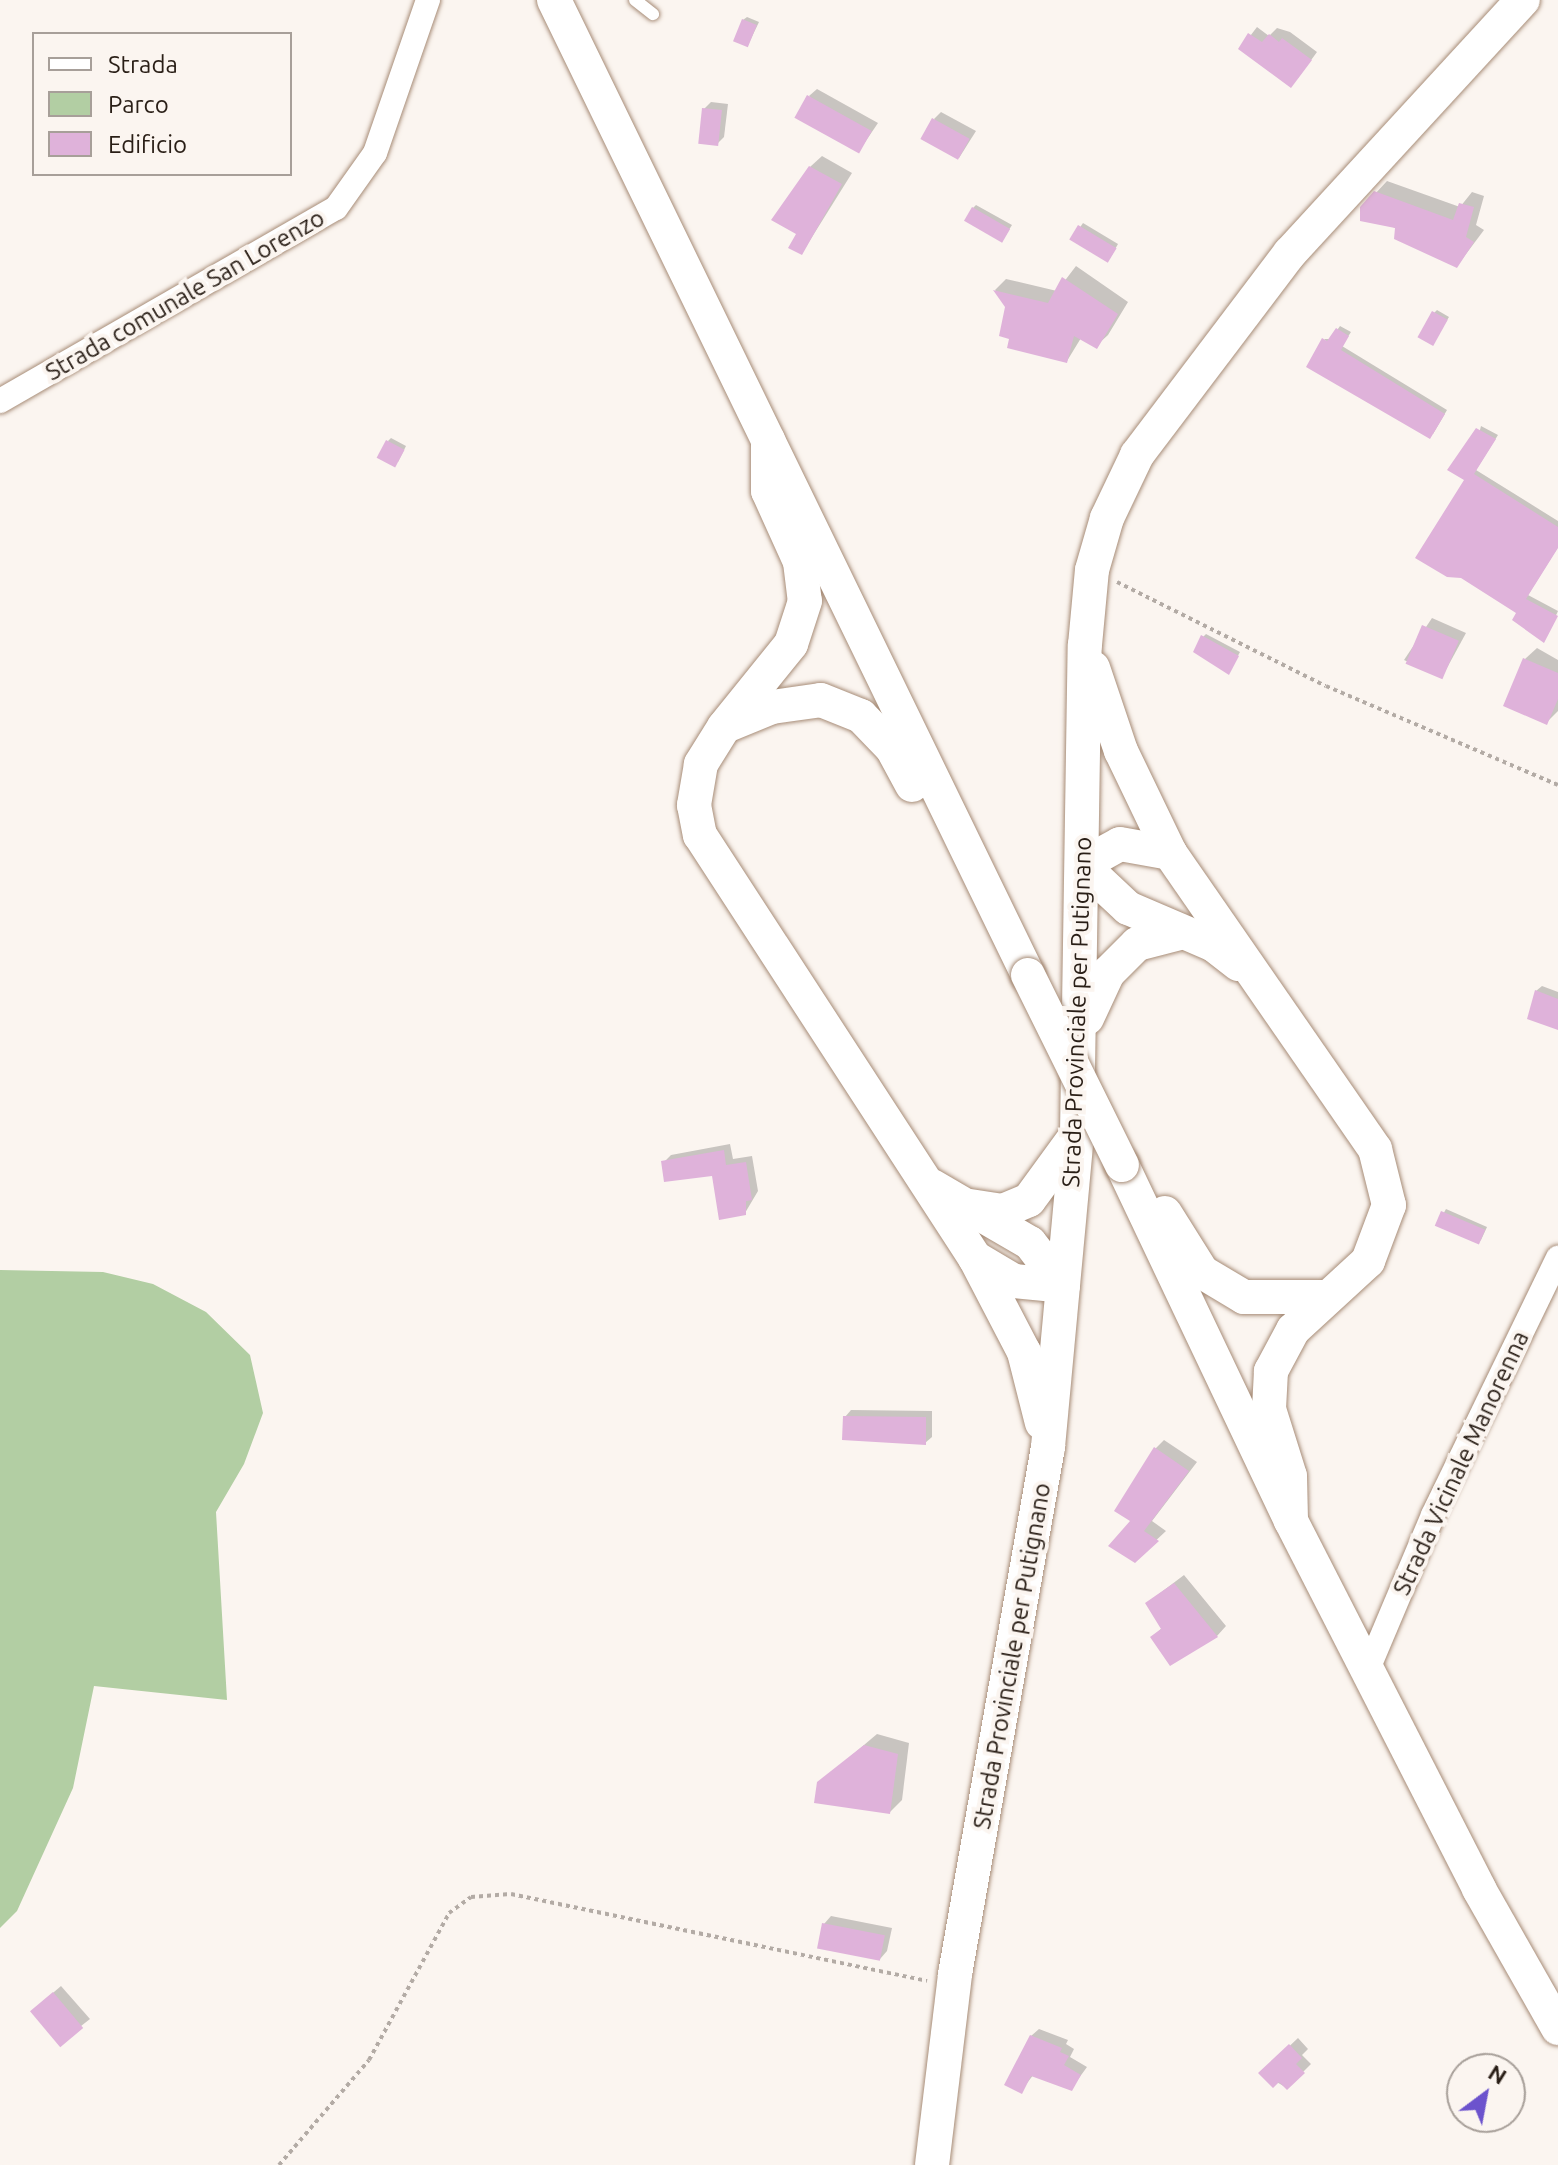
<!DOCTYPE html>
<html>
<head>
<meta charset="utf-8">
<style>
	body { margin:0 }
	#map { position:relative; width:1558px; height:2165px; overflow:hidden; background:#fbf5f0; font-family:Ubuntu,sans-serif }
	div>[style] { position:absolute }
	.green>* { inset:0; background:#b2cea3 }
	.shadow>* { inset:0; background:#0003 }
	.building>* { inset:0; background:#dfb2da; transform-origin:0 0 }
	.path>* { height:4px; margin-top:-2px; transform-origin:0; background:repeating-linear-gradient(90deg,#b3aba5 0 4px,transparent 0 8px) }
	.roads { filter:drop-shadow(0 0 2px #a78c77) drop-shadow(0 0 2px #a78c77) }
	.lane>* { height:12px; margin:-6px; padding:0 6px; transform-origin:6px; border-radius:6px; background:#fff }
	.street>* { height:24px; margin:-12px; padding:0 12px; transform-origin:12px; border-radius:12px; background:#fff }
	.secondary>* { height:34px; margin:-17px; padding:0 17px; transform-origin:17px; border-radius:17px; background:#fff }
	.bridges { filter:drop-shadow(0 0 2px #a78c77) drop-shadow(0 0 2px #a78c77) }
	.secondary-bridge>* { height:34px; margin:-17px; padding:0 17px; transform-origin:17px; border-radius:17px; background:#fff }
	span { translate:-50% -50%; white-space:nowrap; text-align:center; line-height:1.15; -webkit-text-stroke:8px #fbf5f0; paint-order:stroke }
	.street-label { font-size:24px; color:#291e16 }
	.legend { position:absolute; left:32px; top:32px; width:260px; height:144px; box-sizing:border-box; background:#fbf5f0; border:2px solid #a79f99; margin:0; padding:10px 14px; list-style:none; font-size:24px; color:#291e16 }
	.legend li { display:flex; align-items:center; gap:16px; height:40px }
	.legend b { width:40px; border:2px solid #a79f99 }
	.north { position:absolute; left:1446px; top:2053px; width:80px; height:80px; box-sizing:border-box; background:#fbf5f0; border:2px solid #a79f99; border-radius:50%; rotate:32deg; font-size:22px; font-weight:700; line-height:32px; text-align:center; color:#291e16 }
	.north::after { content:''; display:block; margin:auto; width:28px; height:36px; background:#6c53cd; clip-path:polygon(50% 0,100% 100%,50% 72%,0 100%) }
</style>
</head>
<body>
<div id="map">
	<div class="green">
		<i style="clip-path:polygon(0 1270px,103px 1272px,153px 1284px,206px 1312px,250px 1355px,263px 1413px,244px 1464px,216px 1512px,227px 1700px,94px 1686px,73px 1788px,17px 1911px,0 1928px)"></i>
	</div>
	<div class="shadow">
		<i style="clip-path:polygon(747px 17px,759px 22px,748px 45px,743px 20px)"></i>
		<i style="clip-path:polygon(1257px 27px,1269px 36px,1277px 28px,1290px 32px,1317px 52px,1298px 78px,1241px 48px)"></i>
		<i style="clip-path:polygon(817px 89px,878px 123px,859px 151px,809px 96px)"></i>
		<i style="clip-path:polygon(711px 102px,728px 104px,724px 137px,717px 144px,704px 109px)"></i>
		<i style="clip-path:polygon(941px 112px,976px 131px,959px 158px,934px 119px)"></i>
		<i style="clip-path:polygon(822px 156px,852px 173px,802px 253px,798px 233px,810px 167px)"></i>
		<i style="clip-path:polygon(1387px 181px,1460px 207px,1472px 192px,1484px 196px,1476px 225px,1484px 230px,1457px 266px,1362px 208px)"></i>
		<i style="clip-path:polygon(976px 205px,1012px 225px,1002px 241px,973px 208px)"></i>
		<i style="clip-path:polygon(1083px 223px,1118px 244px,1110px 258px,1072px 239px)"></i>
		<i style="clip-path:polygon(1076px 266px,1128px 302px,1108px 335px,1096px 346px,1081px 338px,1067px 361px,1012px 337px,1008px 306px,995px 290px,1006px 279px,1057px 291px)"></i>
		<i style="clip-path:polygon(1437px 310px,1449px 317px,1435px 340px,1434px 313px)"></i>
		<i style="clip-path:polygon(1340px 326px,1351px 332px,1342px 346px,1447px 410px,1433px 434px,1324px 339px,1331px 339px)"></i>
		<i style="clip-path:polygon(1481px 426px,1498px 435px,1476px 470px,1558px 521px,1558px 547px,1528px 595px,1558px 611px,1544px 641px,1518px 612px,1467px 480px)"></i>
		<i style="clip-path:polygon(391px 438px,406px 446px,398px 462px,388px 441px)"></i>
		<i style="clip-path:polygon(1432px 618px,1466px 633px,1442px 677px,1404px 660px)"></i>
		<i style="clip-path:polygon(1206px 634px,1240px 652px,1229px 672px,1203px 637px)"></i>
		<i style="clip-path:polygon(1537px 648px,1558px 660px,1558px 711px,1546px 723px,1525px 659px)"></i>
		<i style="clip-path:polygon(1542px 986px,1558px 992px,1558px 1029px,1536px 991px)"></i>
		<i style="clip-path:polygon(730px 1144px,733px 1159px,752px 1156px,758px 1191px,745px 1213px,713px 1174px,664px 1162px,671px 1155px)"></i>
		<i style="clip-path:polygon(1446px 1209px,1487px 1227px,1481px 1240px,1478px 1243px,1437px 1225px)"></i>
		<i style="clip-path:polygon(851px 1410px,932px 1411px,932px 1437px,925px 1443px,845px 1417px)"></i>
		<i style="clip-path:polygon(1164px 1440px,1197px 1462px,1152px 1521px,1166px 1531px,1134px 1561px,1155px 1449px)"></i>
		<i style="clip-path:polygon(1184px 1575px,1226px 1626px,1217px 1636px,1152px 1637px,1163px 1627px,1147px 1603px)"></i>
		<i style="clip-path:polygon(877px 1734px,909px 1743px,902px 1800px,890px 1812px,819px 1783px)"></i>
		<i style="clip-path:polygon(831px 1916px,892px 1928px,887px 1951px,880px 1959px,824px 1924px)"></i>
		<i style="clip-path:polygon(61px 1986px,90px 2019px,58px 2044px,40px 2004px)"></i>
		<i style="clip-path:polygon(1039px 2029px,1068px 2040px,1066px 2044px,1074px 2049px,1070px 2057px,1087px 2067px,1071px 2089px,1034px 2074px,1021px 2091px,1031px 2036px)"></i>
		<i style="clip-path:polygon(1298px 2038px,1308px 2049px,1302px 2055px,1311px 2064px,1287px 2088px,1261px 2073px)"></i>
	</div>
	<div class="building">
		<i style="left:742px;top:19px;width:16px;height:24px;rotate:22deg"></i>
		<i style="clip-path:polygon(1248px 33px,1262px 42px,1269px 34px,1279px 42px,1282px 38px,1312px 60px,1291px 88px,1238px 49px)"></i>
		<i style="left:807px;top:95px;width:74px;height:26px;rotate:29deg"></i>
		<i style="left:702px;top:108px;width:20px;height:36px;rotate:6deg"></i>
		<i style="left:932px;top:118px;width:43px;height:24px;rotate:29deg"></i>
		<i style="clip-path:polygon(809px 166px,842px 184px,802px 255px,788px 248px,796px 234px,771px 220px)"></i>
		<i style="clip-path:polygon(1374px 191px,1453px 220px,1459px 203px,1474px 207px,1466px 237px,1474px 242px,1457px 268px,1394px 239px,1395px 228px,1360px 221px,1360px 207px)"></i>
		<i style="left:972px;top:207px;width:44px;height:16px;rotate:30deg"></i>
		<i style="left:1078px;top:225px;width:45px;height:17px;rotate:31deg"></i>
		<i style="clip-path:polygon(1062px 277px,1118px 314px,1097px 349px,1074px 336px,1067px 363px,1007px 348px,1009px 339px,999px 336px,1005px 307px,993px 290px,1048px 303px)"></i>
		<i style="left:1432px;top:311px;width:18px;height:30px;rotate:29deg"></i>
		<i style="clip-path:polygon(1336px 328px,1349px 336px,1341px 350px,1445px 414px,1430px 439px,1306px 367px,1322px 338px,1327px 341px)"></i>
		<i style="clip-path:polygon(1476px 428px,1496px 439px,1474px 474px,1558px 527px,1558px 548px,1526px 599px,1558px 616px,1544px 643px,1512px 620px,1516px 613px,1461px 578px,1447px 577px,1415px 558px,1464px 480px,1447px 470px)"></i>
		<i style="left:386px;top:440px;width:21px;height:20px;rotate:28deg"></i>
		<i style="left:1422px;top:625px;width:40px;height:42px;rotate:23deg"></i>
		<i style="clip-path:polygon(1201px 635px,1239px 656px,1229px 675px,1193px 652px)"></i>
		<i style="clip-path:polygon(1523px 658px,1558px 673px,1558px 699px,1547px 725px,1503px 706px)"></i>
		<i style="clip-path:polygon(1535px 990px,1558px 999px,1558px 1030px,1527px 1019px)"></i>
		<i style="clip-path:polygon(724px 1150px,726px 1165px,746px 1162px,752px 1200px,746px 1201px,746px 1215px,719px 1220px,712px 1176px,664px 1182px,661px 1161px)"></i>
		<i style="left:1441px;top:1211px;width:48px;height:16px;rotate:23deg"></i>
		<i style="clip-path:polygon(843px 1416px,926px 1417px,926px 1445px,842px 1440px)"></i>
		<i style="clip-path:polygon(1154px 1447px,1189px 1471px,1144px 1531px,1159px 1541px,1135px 1563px,1108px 1546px,1130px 1521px,1114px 1511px)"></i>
		<i style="clip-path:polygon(1174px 1583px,1218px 1637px,1170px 1666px,1150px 1637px,1161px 1629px,1145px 1603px)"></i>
		<i style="clip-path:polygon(864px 1745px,898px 1754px,890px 1814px,814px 1803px,817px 1782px)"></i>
		<i style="left:822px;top:1923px;width:64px;height:26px;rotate:11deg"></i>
		<i style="left:53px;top:1992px;width:47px;height:30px;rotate:50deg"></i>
		<i style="clip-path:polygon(1030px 2035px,1062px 2048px,1060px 2052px,1069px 2056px,1064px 2065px,1081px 2075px,1072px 2091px,1031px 2076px,1022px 2094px,1004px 2085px)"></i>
		<i style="clip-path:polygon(1289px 2044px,1302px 2058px,1296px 2064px,1305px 2073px,1287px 2090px,1279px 2082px,1273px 2088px,1258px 2073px)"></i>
	</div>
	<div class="path">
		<i style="left:1117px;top:582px;width:233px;rotate:26.5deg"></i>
		<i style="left:1326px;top:686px;width:252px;rotate:23.1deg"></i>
		<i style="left:279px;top:2165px;width:138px;rotate:-49.4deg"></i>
		<i style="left:369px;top:2060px;width:167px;rotate:-61.4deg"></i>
		<i style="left:449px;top:1913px;width:27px;rotate:-36deg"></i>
		<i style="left:471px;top:1897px;width:40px;rotate:-4.3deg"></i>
		<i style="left:511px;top:1894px;width:425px;rotate:11.8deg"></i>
	</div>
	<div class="roads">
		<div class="lane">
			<i style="left:635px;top:0;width:23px;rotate:38deg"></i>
		</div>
		<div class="street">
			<i style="left:0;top:401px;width:387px;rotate:-29.9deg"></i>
			<i style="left:336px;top:208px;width:67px;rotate:-54.7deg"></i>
			<i style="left:375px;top:153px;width:162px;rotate:-70.9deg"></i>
			<i style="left:1368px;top:1669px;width:167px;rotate:-67.1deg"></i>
			<i style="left:1433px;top:1515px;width:286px;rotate:-64.1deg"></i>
		</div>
		<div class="secondary">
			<i style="left:554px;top:0;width:1084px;rotate:64.07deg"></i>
			<i style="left:768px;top:440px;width:51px;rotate:90deg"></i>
			<i style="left:768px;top:491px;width:78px;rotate:65.7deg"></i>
			<i style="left:800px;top:562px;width:39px;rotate:83deg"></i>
			<i style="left:805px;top:601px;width:45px;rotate:108deg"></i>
			<i style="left:791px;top:644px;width:107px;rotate:128.9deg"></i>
			<i style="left:724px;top:727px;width:44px;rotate:121.9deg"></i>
			<i style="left:701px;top:764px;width:42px;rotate:99.7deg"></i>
			<i style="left:694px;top:805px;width:31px;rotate:79deg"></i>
			<i style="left:700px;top:835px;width:505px;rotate:56.97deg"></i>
			<i style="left:975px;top:1258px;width:106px;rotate:62.5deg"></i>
			<i style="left:1024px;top:1352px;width:73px;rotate:75.8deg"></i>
			<i style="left:1093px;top:668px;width:88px;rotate:71.4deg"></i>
			<i style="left:1121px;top:751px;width:113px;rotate:64.3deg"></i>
			<i style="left:1170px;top:853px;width:360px;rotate:55.3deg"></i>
			<i style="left:1375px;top:1149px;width:58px;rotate:76deg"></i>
			<i style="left:1389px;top:1205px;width:60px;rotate:110.6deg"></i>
			<i style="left:1368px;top:1261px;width:102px;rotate:137.4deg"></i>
			<i style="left:1293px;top:1330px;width:47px;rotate:118.2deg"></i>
			<i style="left:1271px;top:1371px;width:38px;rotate:93deg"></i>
			<i style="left:1269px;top:1409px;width:70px;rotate:72.6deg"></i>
			<i style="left:1290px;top:1476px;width:45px;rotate:88.7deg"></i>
			<i style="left:728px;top:725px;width:48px;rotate:-22.2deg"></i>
			<i style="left:772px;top:707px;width:49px;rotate:-8.1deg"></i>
			<i style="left:821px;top:700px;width:43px;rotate:21.8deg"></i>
			<i style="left:861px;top:716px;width:45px;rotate:45.9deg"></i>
			<i style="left:892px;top:748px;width:42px;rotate:61.6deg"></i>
			<i style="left:1082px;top:865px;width:63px;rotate:43.1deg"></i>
			<i style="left:1128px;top:908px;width:94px;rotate:23.3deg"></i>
			<i style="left:1214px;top:945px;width:31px;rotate:38deg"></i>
			<i style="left:1082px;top:865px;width:43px;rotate:-28.9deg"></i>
			<i style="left:1120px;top:844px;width:51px;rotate:10.2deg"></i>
			<i style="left:1087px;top:1018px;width:50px;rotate:-65deg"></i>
			<i style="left:1108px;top:973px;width:41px;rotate:-45deg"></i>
			<i style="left:1137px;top:944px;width:44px;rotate:-14.3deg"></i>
			<i style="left:1122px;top:1165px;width:394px;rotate:64.6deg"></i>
			<i style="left:1291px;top:1521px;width:413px;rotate:62.9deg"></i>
			<i style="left:1479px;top:1889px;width:160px;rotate:60.4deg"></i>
			<i style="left:932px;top:1186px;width:113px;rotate:30.2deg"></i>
			<i style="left:1030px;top:1243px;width:54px;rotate:52.5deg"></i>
			<i style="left:970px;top:1206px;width:33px;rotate:9deg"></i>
			<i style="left:1003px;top:1211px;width:28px;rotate:-23deg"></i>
			<i style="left:1029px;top:1200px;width:73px;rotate:-53.9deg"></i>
			<i style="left:1165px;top:1213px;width:70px;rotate:57.9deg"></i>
			<i style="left:1202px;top:1272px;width:49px;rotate:30.8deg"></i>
			<i style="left:1244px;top:1297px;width:81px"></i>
			<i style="left:975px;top:1258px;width:45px;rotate:30.5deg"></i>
			<i style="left:1014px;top:1281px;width:49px;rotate:5.8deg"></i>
			<i style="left:932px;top:2165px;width:192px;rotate:-83.1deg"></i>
			<i style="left:955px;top:1974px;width:535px;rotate:-79.99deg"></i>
			<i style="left:1048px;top:1447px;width:314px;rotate:-84.7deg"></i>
			<i style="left:1077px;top:1134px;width:489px;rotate:-89.1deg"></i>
			<i style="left:1085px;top:645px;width:75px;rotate:-84.7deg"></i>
			<i style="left:1092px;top:570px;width:54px;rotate:-73.9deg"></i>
			<i style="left:1107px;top:518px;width:70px;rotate:-64.5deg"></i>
			<i style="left:1137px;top:455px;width:253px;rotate:-52.9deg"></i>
			<i style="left:1290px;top:253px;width:344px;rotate:-47.4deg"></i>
		</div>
	</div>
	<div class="bridges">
		<div class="secondary-bridge">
			<i style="left:1028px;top:975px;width:212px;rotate:63.7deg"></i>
		</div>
	</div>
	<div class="street-label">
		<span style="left:185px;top:295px;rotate:-30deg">Strada comunale San Lorenzo</span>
		<span style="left:1077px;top:1012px;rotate:-88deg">Strada Provinciale per Putignano</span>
		<span style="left:1461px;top:1463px;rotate:-65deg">Strada Vicinale Manorenna</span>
		<span style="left:1012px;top:1656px;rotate:-80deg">Strada Provinciale per Putignano</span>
	</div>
	<ul class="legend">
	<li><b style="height:10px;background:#fff"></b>Strada</li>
	<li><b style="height:22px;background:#b2cea3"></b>Parco</li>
	<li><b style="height:22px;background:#dfb2da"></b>Edificio</li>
	</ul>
	<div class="north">N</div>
</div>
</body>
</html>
